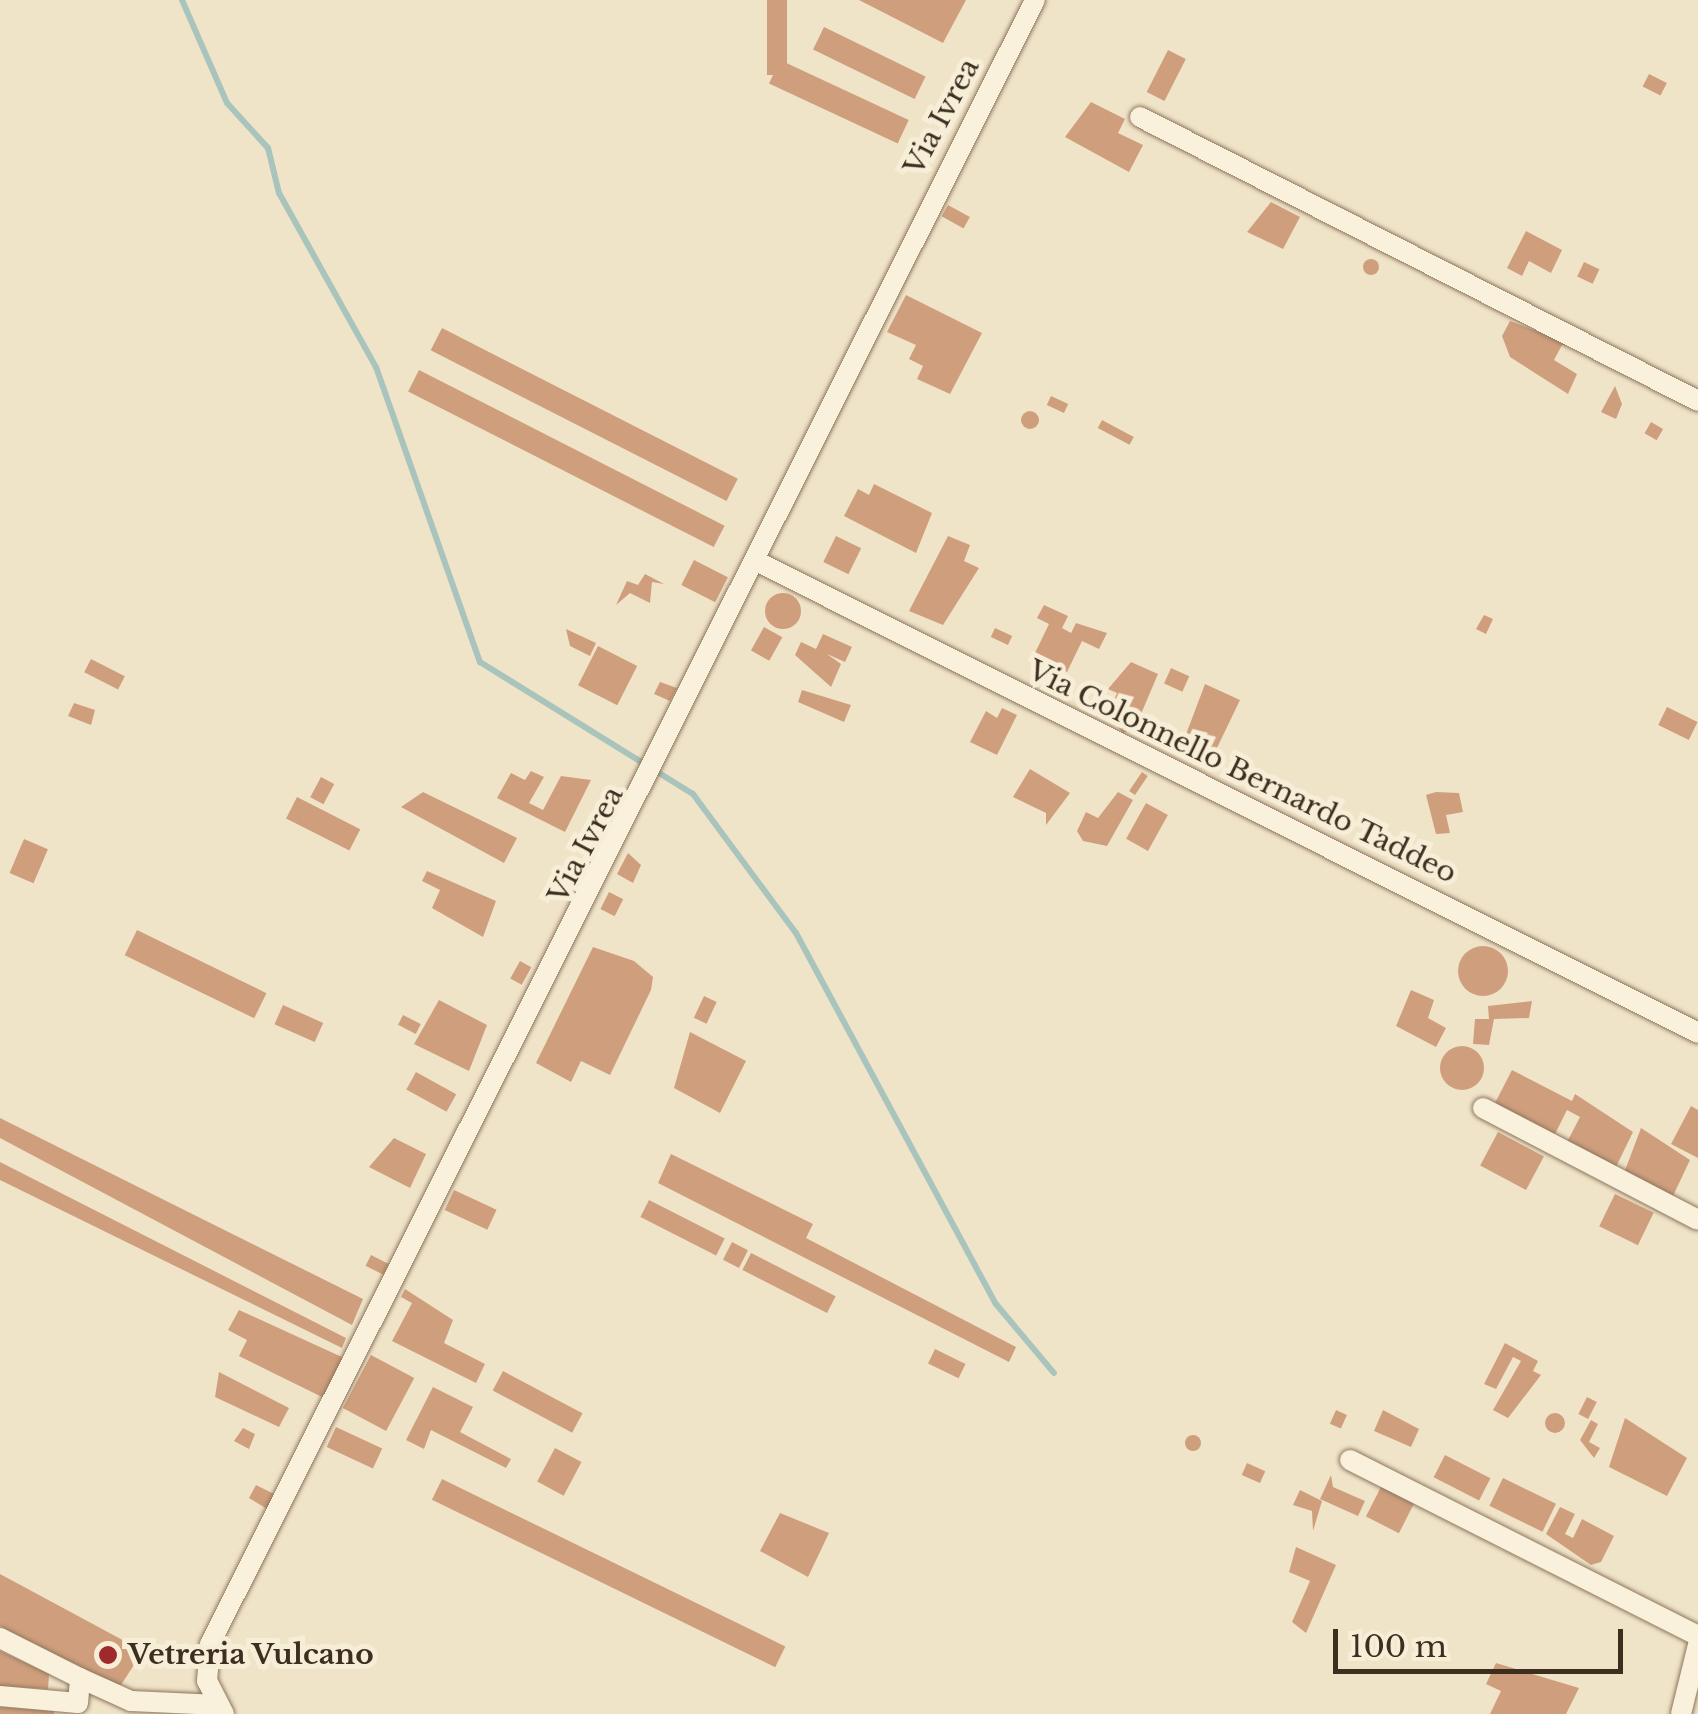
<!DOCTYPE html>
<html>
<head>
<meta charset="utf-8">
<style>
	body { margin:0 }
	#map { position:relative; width:1698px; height:1714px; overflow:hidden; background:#f0e4c8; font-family:"Libre Baskerville",serif }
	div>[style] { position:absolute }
	.stream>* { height:6px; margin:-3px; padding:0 3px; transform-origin:3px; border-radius:3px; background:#a9c4bc }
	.building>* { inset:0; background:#cf9f7d; transform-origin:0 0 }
	.round { border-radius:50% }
	.roads { filter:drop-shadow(0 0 2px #8d765c) drop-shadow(0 0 2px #8d765c) }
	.street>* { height:20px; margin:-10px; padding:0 10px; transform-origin:10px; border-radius:10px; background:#faf1dc }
	.dots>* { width:28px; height:28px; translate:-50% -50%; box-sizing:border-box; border:5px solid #f7eed8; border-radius:50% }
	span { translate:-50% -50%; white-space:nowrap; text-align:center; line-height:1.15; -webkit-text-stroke:10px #f7eed8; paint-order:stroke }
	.street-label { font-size:28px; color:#3d2e20 }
	.poi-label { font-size:28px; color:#3d2e20; font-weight:700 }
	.left { translate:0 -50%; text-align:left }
	.scale { position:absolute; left:1333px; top:1629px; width:290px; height:45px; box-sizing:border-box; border:5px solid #3d2e20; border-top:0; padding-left:12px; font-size:30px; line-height:35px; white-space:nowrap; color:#3d2e20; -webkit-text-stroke:8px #f7eed8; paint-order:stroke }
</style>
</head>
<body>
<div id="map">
	<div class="stream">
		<i style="left:182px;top:0;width:112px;rotate:66.4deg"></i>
		<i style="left:227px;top:103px;width:61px;rotate:47.7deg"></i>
		<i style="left:268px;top:148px;width:46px;rotate:76.3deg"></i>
		<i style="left:279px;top:193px;width:199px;rotate:60.9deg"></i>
		<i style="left:376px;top:367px;width:313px;rotate:70.6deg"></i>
		<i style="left:480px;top:662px;width:251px;rotate:31.8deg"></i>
		<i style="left:693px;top:794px;width:173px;rotate:53.5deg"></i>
		<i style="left:796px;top:933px;width:421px;rotate:61.7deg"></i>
		<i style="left:996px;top:1304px;width:90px;rotate:50deg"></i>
	</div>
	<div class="building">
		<i style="left:767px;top:0;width:20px;height:75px"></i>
		<i style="clip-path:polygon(859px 0,966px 0,943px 43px)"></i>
		<i style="left:824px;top:27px;width:113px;height:25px;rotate:26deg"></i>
		<i style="left:1168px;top:50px;width:20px;height:47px;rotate:27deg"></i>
		<i style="left:780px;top:60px;width:142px;height:26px;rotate:25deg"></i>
		<i style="left:1649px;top:74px;width:20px;height:14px;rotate:27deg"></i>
		<i style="clip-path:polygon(1091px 102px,1125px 119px,1118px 133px,1143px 145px,1129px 172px,1065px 137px)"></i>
		<i style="clip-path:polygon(1271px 202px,1300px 217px,1283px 249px,1247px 232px)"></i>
		<i style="left:948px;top:205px;width:25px;height:13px;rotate:29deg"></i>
		<i style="clip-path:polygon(1526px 231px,1562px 250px,1551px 273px,1529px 261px,1522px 276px,1507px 268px)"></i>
		<i class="round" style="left:1363px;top:259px;width:16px;height:16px"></i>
		<i style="left:1584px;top:262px;width:17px;height:16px;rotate:25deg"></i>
		<i style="clip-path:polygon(906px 295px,982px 333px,950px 394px,917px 379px,923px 366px,909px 359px,916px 345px,887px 332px)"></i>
		<i style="clip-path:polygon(1510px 321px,1576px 346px,1562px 345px,1554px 360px,1577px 374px,1568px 394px,1510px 357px,1502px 336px)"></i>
		<i style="left:442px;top:328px;width:332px;height:25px;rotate:27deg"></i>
		<i style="left:419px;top:370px;width:343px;height:24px;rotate:27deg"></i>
		<i style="clip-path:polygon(1615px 386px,1622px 404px,1616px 419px,1601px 412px)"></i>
		<i style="left:1051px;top:396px;width:19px;height:10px;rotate:25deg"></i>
		<i class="round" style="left:1021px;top:411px;width:18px;height:18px"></i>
		<i style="left:1102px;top:420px;width:36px;height:9px;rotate:28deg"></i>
		<i style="left:1651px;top:422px;width:14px;height:13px;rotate:30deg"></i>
		<i style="clip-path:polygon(874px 484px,932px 513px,916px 553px,844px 516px,858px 489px,869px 495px)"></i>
		<i style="left:836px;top:536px;width:28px;height:29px;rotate:26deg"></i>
		<i style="clip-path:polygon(948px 536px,970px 545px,964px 561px,979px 568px,943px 625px,909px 611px)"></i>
		<i style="left:694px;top:560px;width:38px;height:28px;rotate:27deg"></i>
		<i style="clip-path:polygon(645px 574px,664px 584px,652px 582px,650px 603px,630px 593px,616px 605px,627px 581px,638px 585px)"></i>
		<i class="round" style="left:765px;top:593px;width:36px;height:36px"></i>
		<i style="clip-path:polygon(1044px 605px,1068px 616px,1062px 628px,1071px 633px,1076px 623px,1107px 633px,1099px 649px,1082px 641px,1067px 672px,1034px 655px,1049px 624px,1037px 618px)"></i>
		<i style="clip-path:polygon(1484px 615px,1493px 619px,1486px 634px,1476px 629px)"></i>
		<i style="left:764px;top:627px;width:21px;height:27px;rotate:29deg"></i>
		<i style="left:995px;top:628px;width:19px;height:10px;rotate:25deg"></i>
		<i style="clip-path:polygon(566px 629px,596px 643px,590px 656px,570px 646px)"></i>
		<i style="clip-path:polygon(823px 634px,852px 647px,845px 662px,827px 654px,841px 664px,831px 687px,795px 655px,801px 642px,816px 649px)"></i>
		<i style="left:598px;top:646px;width:44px;height:44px;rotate:27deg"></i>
		<i style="left:91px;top:659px;width:38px;height:15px;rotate:27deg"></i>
		<i style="clip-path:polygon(1131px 662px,1158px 674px,1135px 728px,1123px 733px,1108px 715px,1117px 693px,1108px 689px)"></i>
		<i style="left:1171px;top:668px;width:20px;height:17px;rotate:24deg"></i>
		<i style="clip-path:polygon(660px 682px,677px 688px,670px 701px,654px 694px)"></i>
		<i style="clip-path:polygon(1205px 684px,1240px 700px,1215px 752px,1185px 737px)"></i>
		<i style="clip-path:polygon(802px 690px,851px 705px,844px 722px,798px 702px)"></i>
		<i style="clip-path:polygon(74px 703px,95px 710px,91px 725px,68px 716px)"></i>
		<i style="left:1667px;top:707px;width:34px;height:20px;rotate:26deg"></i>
		<i style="clip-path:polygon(1002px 708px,1017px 715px,997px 755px,970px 742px,986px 711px,997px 718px)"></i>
		<i style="clip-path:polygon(1030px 769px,1070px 793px,1046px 825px,1046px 813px,1013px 797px)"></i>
		<i style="clip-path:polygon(531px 771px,544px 777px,529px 803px,543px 810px,561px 776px,591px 780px,565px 832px,497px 798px,511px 773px,525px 780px)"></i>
		<i style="left:1142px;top:772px;width:7px;height:23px;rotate:34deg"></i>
		<i style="left:321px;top:777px;width:15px;height:23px;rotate:28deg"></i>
		<i style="clip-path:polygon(423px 792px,517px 838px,504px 863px,401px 807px)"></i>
		<i style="clip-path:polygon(1118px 792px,1133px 800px,1107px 846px,1083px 841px,1077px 831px,1086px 812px,1098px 818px)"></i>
		<i style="clip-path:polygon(1436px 792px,1459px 793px,1463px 812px,1446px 815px,1450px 833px,1436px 834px,1426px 795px)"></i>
		<i style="left:297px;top:797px;width:71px;height:24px;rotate:27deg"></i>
		<i style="left:1146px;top:803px;width:25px;height:41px;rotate:29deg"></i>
		<i style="left:24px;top:839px;width:26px;height:37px;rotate:23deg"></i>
		<i style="clip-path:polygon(628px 853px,641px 865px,633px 883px,617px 874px)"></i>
		<i style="clip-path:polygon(427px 871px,496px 901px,483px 937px,432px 908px,440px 890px,422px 881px)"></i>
		<i style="left:609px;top:892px;width:16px;height:19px;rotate:27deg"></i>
		<i style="left:137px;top:930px;width:144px;height:28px;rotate:26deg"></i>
		<i class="round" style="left:1458px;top:946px;width:50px;height:50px"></i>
		<i style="clip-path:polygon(593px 947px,634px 961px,653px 977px,651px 990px,610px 1075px,581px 1061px,571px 1082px,536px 1063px)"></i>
		<i style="left:520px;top:961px;width:13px;height:20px;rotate:29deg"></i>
		<i style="clip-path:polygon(1411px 990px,1434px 1000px,1428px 1018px,1446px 1028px,1436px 1047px,1396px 1026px)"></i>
		<i style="left:704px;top:996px;width:14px;height:24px;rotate:25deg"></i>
		<i style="clip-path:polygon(439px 1000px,487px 1025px,469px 1071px,414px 1044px)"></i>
		<i style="clip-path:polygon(1532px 1001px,1529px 1018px,1494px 1019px,1489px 1045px,1473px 1044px,1475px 1019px,1489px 1019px,1488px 1006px)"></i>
		<i style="left:283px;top:1005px;width:44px;height:21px;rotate:24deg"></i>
		<i style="left:403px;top:1015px;width:20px;height:11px;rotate:27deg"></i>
		<i style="clip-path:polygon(690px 1032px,746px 1061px,720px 1113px,674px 1088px)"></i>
		<i class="round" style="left:1440px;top:1046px;width:44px;height:44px"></i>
		<i style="clip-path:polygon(1512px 1070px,1572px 1101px,1575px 1094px,1633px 1132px,1615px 1169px,1566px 1144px,1580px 1117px,1567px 1110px,1555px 1134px,1495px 1103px)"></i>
		<i style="left:416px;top:1072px;width:46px;height:20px;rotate:29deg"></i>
		<i style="clip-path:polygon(1691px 1106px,1698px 1110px,1698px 1158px,1671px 1144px)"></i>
		<i style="clip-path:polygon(0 1118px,363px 1299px,352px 1325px,0 1138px)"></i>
		<i style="clip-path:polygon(1641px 1128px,1690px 1160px,1672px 1198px,1624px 1173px)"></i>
		<i style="left:1498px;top:1132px;width:52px;height:38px;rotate:28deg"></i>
		<i style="clip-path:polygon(394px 1138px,426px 1154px,410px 1188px,369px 1167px)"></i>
		<i style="clip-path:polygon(671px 1154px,813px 1224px,806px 1238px,1016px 1347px,1009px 1362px,658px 1183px)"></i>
		<i style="clip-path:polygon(0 1162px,346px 1338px,342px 1348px,0 1180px)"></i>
		<i style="left:454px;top:1190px;width:47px;height:22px;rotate:25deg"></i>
		<i style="left:1615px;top:1194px;width:43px;height:36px;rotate:26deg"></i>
		<i style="left:649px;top:1200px;width:85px;height:19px;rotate:27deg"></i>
		<i style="left:732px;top:1242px;width:18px;height:20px;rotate:27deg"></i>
		<i style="left:751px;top:1253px;width:95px;height:19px;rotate:27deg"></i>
		<i style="left:371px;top:1255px;width:20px;height:12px;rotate:27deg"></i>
		<i style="clip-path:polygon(405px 1289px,453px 1320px,444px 1343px,485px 1364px,476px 1383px,392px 1341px,412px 1303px,401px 1297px)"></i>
		<i style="clip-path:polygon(239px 1310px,344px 1358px,324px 1398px,239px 1356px,247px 1340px,228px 1330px)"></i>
		<i style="clip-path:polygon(1505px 1343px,1538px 1361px,1533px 1371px,1541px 1375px,1508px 1418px,1493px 1410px,1521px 1361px,1513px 1357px,1496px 1389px,1484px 1384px)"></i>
		<i style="left:935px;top:1349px;width:34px;height:16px;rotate:26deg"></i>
		<i style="left:371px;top:1355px;width:49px;height:60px;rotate:28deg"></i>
		<i style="left:503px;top:1371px;width:90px;height:22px;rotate:28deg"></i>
		<i style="clip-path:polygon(219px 1372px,289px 1408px,279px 1427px,215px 1397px)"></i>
		<i style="clip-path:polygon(433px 1387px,473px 1407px,460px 1432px,511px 1459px,506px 1468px,431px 1430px,424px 1449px,406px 1440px)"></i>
		<i style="left:1587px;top:1397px;width:11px;height:19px;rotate:27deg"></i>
		<i style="left:1336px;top:1410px;width:12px;height:15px;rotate:24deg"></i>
		<i style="clip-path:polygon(1383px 1410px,1419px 1429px,1411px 1447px,1374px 1431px)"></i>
		<i class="round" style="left:1545px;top:1413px;width:20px;height:20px"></i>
		<i style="clip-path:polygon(1625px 1418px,1687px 1458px,1667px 1496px,1609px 1467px)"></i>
		<i style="clip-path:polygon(1591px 1420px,1598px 1424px,1589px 1442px,1600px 1448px,1594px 1458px,1580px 1440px)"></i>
		<i style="left:336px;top:1427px;width:51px;height:22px;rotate:25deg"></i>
		<i style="clip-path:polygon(243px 1428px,255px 1434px,249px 1449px,234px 1441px)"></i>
		<i class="round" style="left:1185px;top:1435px;width:16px;height:16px"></i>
		<i style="left:555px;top:1448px;width:30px;height:38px;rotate:28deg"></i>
		<i style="left:1445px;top:1455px;width:51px;height:25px;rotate:27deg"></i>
		<i style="left:1247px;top:1463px;width:20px;height:13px;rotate:24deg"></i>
		<i style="clip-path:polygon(1331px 1475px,1333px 1487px,1365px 1501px,1358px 1516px,1320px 1499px)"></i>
		<i style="left:1503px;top:1478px;width:59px;height:31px;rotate:26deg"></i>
		<i style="left:442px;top:1479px;width:382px;height:23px;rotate:26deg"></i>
		<i style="left:1385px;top:1479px;width:37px;height:42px;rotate:27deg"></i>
		<i style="clip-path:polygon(256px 1485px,274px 1494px,267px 1509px,249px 1498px)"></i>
		<i style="clip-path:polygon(1300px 1490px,1322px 1501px,1313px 1531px,1312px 1511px,1293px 1505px)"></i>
		<i style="clip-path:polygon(1560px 1507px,1575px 1514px,1565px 1534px,1573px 1538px,1582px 1519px,1614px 1536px,1601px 1562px,1591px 1565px,1546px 1534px)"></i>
		<i style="clip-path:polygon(780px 1513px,829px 1533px,808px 1577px,760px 1551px)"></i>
		<i style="clip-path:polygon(1296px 1547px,1336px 1565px,1306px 1633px,1292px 1622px,1310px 1581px,1289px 1572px)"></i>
		<i style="clip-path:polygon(0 1574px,143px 1651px,119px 1688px,0 1626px)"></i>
		<i style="clip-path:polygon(0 1651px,49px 1674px,48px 1689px,0 1686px)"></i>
		<i style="clip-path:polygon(1496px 1663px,1579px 1688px,1566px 1714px,1490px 1714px,1501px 1691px,1486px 1684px)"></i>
		<i style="clip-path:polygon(0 1707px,54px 1711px,54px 1714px,0 1714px)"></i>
	</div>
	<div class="roads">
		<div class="street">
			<i style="left:1140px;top:117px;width:626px;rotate:26.97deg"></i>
			<i style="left:760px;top:563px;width:1049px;rotate:26.61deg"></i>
			<i style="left:1483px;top:1108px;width:242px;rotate:27.5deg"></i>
			<i style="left:1350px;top:1460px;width:390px;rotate:26.8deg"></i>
			<i style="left:0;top:1638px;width:89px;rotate:26.6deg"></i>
			<i style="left:0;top:1696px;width:78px;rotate:5.1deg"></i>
			<i style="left:78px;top:1703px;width:25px;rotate:-85deg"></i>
			<i style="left:80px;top:1678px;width:56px;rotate:24.3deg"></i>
			<i style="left:131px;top:1701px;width:88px;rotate:2.6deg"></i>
			<i style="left:224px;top:1714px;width:37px;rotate:-117deg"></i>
			<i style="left:207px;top:1681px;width:37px;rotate:-85deg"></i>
			<i style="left:210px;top:1644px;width:1839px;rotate:-63.35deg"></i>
			<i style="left:1681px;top:1714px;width:71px;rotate:-76.2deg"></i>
		</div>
	</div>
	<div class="dots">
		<i style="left:108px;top:1655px;background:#9e2a2b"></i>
	</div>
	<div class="street-label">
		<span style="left:942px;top:117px;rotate:-62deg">Via Ivrea</span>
		<span style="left:1242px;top:772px;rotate:26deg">Via Colonnello Bernardo Taddeo</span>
		<span style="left:586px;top:845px;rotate:-62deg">Via Ivrea</span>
	</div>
	<div class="poi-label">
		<span class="left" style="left:128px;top:1655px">Vetreria Vulcano</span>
	</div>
	<div class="scale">100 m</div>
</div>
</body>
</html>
